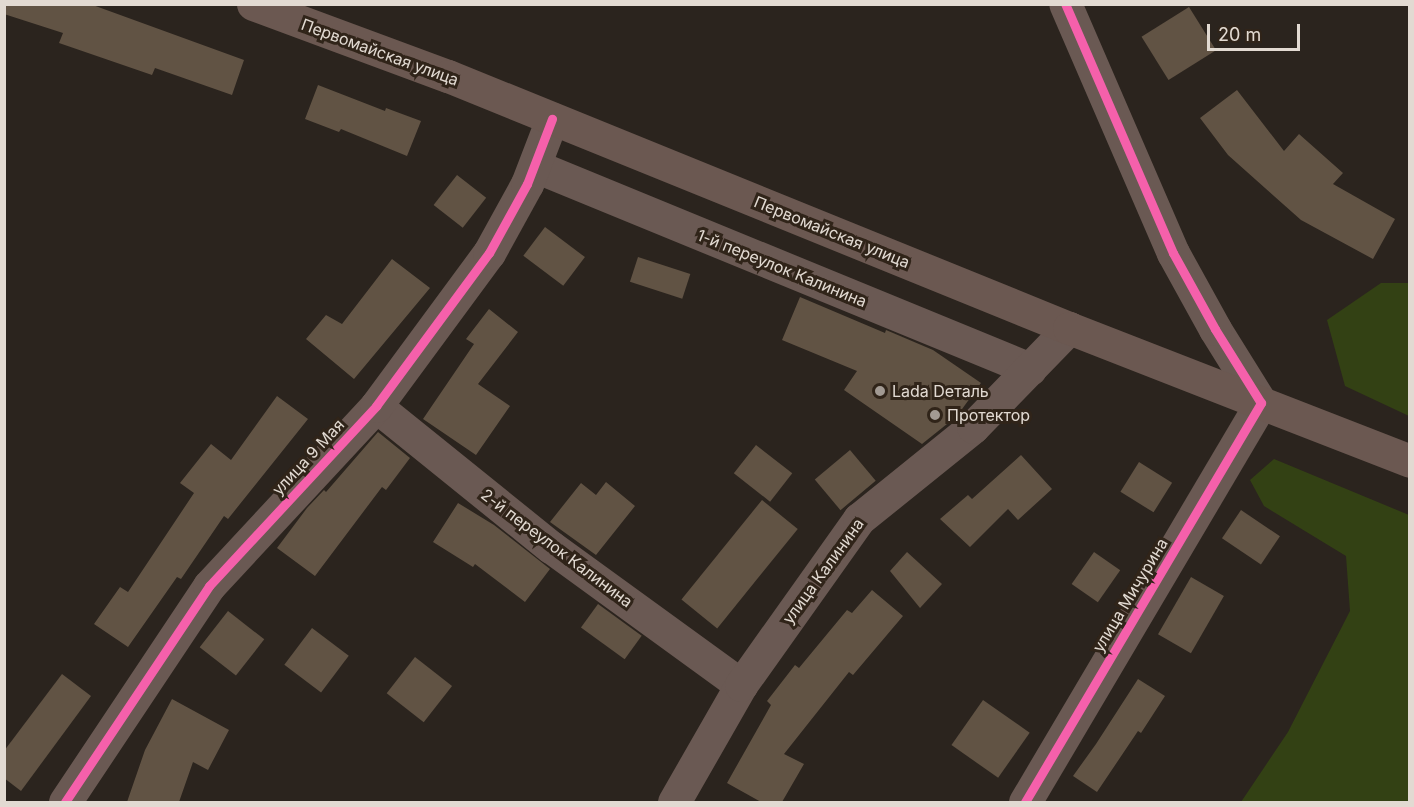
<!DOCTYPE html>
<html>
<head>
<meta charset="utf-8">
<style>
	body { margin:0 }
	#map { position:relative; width:1414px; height:807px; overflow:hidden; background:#2b241e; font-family:Inter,sans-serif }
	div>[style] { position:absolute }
	.green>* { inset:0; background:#334114 }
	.building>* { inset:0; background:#615344; transform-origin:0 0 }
	.minor>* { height:33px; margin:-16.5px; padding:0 16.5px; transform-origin:16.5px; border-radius:16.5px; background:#6a5953 }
	.major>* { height:33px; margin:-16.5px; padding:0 16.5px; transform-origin:16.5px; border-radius:16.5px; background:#6b5851 }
	.cycleway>* { height:9px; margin:-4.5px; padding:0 4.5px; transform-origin:4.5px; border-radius:4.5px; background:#f560ab }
	.dots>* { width:16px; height:16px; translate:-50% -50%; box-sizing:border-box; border:3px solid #302419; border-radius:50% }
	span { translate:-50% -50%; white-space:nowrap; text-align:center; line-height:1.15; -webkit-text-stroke:6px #302419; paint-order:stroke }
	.street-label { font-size:16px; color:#e2dad2 }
	.poi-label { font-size:16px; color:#e2dad2 }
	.left { translate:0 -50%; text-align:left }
	.frame { position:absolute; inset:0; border:6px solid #e2dad2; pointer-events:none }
	.scale { position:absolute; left:1207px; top:24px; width:93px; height:27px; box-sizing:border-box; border:3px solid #e2dad2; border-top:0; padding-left:8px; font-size:18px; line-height:21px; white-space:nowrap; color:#e2dad2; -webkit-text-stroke:4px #302419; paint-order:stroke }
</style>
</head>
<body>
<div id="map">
	<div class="green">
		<i style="clip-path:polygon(1381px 283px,1409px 283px,1409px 416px,1345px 386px,1327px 320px)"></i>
		<i style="clip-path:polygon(1274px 459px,1409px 515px,1409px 802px,1241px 802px,1288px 732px,1350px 611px,1346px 556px,1264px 506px,1250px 480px)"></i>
	</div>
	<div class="building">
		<i style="clip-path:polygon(4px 4px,90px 4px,244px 60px,232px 95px,155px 68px,152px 75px,59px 43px,63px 33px,4px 14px)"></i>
		<i style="left:1189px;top:7px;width:51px;height:56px;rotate:58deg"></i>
		<i style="clip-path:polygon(318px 85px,385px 111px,386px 108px,421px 121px,407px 156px,341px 129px,339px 132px,305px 119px)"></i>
		<i style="clip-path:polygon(1237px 90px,1284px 151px,1299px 134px,1343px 173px,1333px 184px,1395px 219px,1373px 259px,1301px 220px,1228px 155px,1200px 118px)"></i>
		<i style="left:457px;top:175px;width:37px;height:38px;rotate:38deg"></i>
		<i style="left:545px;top:227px;width:50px;height:36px;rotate:37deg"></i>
		<i style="left:638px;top:257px;width:55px;height:26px;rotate:18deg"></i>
		<i style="clip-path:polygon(392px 259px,430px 288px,354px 379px,306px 339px,326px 315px,342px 324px)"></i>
		<i style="clip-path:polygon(800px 297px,885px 333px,886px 330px,933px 350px,981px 383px,957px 416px,922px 444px,844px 390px,857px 371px,782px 340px)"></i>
		<i style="clip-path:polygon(489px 309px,518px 332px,478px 384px,510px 406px,476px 455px,423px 419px,474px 344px,466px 339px)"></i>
		<i style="clip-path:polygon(277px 396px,308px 419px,228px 519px,224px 516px,181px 579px,177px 577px,128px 647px,94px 624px,120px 587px,128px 592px,194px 493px,180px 483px,211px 444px,231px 460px)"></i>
		<i style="clip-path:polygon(378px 432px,410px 458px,386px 490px,382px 487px,315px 576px,277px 548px,307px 508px,324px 490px,326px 492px)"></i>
		<i style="left:756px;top:445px;width:46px;height:36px;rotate:38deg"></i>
		<i style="left:850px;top:450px;width:40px;height:46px;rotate:50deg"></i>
		<i style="clip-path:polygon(1021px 455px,1052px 489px,1018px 520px,1008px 509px,970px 547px,940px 519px,968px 495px,972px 499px)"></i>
		<i style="left:1139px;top:462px;width:39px;height:35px;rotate:32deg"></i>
		<i style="clip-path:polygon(606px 482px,635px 506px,596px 555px,550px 522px,581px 483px,596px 495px)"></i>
		<i style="left:762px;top:500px;width:46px;height:128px;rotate:39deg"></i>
		<i style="clip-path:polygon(458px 503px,494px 525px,550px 569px,525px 602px,475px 564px,473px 567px,433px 542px)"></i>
		<i style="left:1241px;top:510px;width:47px;height:34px;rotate:34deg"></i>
		<i style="clip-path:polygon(907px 552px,942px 584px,920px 608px,890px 571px)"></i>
		<i style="left:1094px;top:552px;width:32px;height:39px;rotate:35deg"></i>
		<i style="left:1191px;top:577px;width:38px;height:66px;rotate:30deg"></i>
		<i style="clip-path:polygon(872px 590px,903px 616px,853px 675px,849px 672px,784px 754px,804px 764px,782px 802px,761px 802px,727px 783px,771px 705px,767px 701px,795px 665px,799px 668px,847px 610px,852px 613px)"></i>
		<i style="left:598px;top:604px;width:54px;height:29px;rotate:36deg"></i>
		<i style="left:228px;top:611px;width:46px;height:46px;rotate:38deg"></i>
		<i style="left:312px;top:628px;width:46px;height:46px;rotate:37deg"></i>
		<i style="left:415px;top:657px;width:47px;height:46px;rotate:38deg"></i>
		<i style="clip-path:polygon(62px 674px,91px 696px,21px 791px,4px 778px,4px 751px)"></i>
		<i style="clip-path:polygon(1138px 679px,1165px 696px,1141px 733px,1138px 731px,1097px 792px,1073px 776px,1096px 744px)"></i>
		<i style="clip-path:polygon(172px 699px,229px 730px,208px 770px,193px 762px,179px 802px,127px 802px,145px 750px)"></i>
		<i style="left:983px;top:700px;width:57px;height:55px;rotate:35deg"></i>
	</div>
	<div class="minor">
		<i style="left:535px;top:166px;width:535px;rotate:22.3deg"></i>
		<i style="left:376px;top:406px;width:225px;rotate:38.9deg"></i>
		<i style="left:551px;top:547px;width:235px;rotate:36deg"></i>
		<i style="left:65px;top:802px;width:260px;rotate:-56.3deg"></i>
		<i style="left:209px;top:586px;width:246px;rotate:-47.1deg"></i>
		<i style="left:376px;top:406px;width:190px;rotate:-53.6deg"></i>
		<i style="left:489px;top:253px;width:79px;rotate:-61.2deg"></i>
		<i style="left:527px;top:184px;width:70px;rotate:-69deg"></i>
		<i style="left:674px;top:802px;width:135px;rotate:-60.2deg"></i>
		<i style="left:741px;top:685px;width:204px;rotate:-54.6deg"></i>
		<i style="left:859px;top:519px;width:146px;rotate:-38.9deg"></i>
		<i style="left:973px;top:427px;width:138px;rotate:-45.9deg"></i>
		<i style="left:1025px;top:802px;width:464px;rotate:-59.4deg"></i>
		<i style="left:1261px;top:403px;width:87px;rotate:-121.9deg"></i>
		<i style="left:1215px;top:329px;width:87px;rotate:-118.9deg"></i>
		<i style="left:1173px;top:253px;width:271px;rotate:-113.4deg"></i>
	</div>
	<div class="major">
		<i style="left:253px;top:4px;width:208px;rotate:20.3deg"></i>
		<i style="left:448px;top:76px;width:670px;rotate:22.09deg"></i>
		<i style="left:1069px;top:328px;width:366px;rotate:21.3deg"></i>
	</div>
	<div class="cycleway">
		<i style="left:65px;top:802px;width:260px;rotate:-56.3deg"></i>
		<i style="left:209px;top:586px;width:246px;rotate:-47.1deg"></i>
		<i style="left:376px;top:406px;width:190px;rotate:-53.6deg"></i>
		<i style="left:489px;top:253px;width:79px;rotate:-61.2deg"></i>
		<i style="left:527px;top:184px;width:70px;rotate:-69deg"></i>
		<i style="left:1025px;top:802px;width:464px;rotate:-59.4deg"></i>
		<i style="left:1261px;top:403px;width:87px;rotate:-121.9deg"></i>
		<i style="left:1215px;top:329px;width:87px;rotate:-118.9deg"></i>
		<i style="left:1173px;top:253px;width:271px;rotate:-113.4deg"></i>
	</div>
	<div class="dots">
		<i style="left:880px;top:391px;background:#a29a93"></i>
		<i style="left:935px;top:415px;background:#a29a93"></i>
	</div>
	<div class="street-label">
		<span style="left:380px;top:52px;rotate:20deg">Первомайская улица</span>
		<span style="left:832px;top:232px;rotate:22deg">Первомайская улица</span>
		<span style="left:782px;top:268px;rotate:22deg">1-й переулок Калинина</span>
		<span style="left:308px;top:457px;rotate:-47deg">улица 9 Мая</span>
		<span style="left:557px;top:548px;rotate:37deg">2-й переулок Калинина</span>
		<span style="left:823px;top:571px;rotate:-54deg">улица Калинина</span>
		<span style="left:1130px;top:595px;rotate:-59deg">улица Мичурина</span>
	</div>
	<div class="poi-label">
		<span class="left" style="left:892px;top:391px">Lada Dеталь</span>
		<span class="left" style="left:947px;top:415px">Протектор</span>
	</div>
	<div class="frame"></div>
	<div class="scale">20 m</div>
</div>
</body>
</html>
